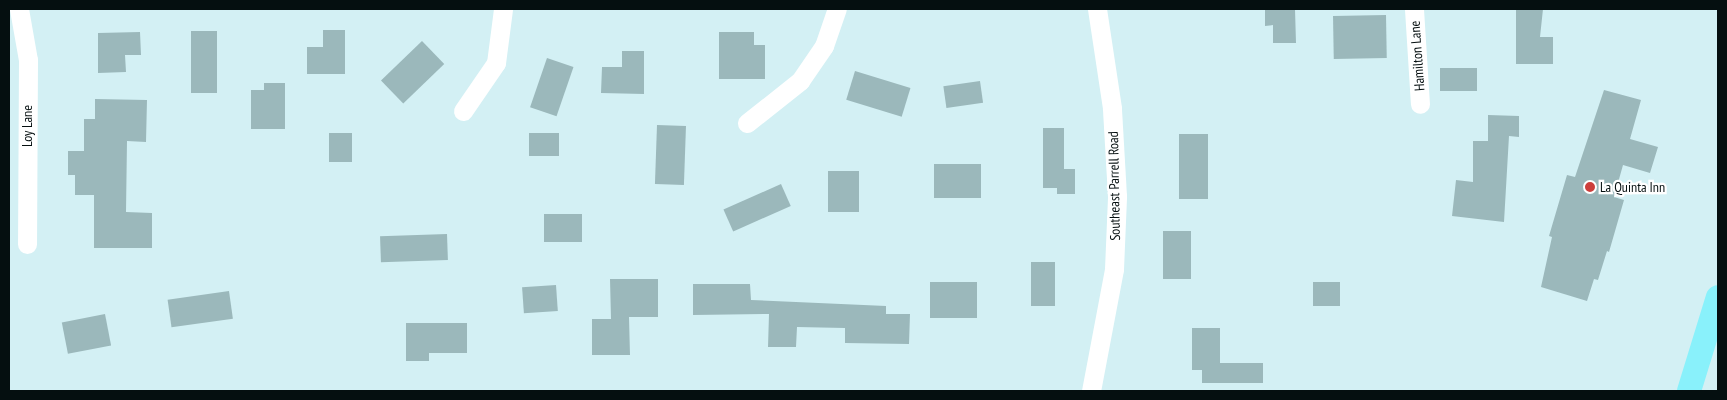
<!DOCTYPE html>
<html>
<head>
<meta charset="utf-8">
<style>
	body { margin:0 }
	#map { position:relative; width:1727px; height:400px; overflow:hidden; background:#d3f0f4; font-family:"PT Sans Narrow",sans-serif }
	div>[style] { position:absolute }
	.building>* { inset:0; background:#9bb8bb; transform-origin:0 0 }
	.minor>* { height:19px; margin:-9.5px; padding:0 9.5px; transform-origin:9.5px; border-radius:9.5px; background:#fff }
	.major>* { height:24px; margin:-12px; padding:0 12px; transform-origin:12px; border-radius:12px; background:#89f1fb }
	.dots>* { width:14px; height:14px; translate:-50% -50%; box-sizing:border-box; border:2px solid #fff; border-radius:50% }
	span { translate:-50% -50%; white-space:nowrap; text-align:center; line-height:1.15; -webkit-text-stroke:4.5px #fff; paint-order:stroke }
	.street-label { font-size:14px; color:#050f10 }
	.poi-label { font-size:14px; color:#050f10 }
	.left { translate:0 -50%; text-align:left }
	.frame { position:absolute; inset:0; border:10px solid #050f10; pointer-events:none }
</style>
</head>
<body>
<div id="map">
	<div class="building">
		<i style="clip-path:polygon(1265px 9px,1295px 9px,1296px 43px,1273px 43px,1273px 25px,1265px 26px)"></i>
		<i style="clip-path:polygon(1516px 9px,1543px 9px,1540px 37px,1553px 37px,1553px 64px,1516px 64px)"></i>
		<i style="left:1386px;top:15px;width:43px;height:53px;rotate:89deg"></i>
		<i style="clip-path:polygon(323px 30px,345px 30px,345px 74px,307px 74px,307px 47px,323px 47px)"></i>
		<i style="left:191px;top:31px;width:26px;height:62px"></i>
		<i style="clip-path:polygon(140px 32px,141px 55px,125px 55px,126px 72px,98px 73px,98px 33px)"></i>
		<i style="clip-path:polygon(719px 32px,754px 32px,754px 45px,765px 45px,765px 79px,719px 79px)"></i>
		<i style="left:422px;top:41px;width:32px;height:57px;rotate:46deg"></i>
		<i style="clip-path:polygon(622px 51px,644px 51px,644px 94px,601px 93px,602px 67px,622px 67px)"></i>
		<i style="left:547px;top:58px;width:28px;height:52px;rotate:19deg"></i>
		<i style="left:1440px;top:68px;width:37px;height:23px"></i>
		<i style="left:855px;top:71px;width:58px;height:30px;rotate:17deg"></i>
		<i style="left:980px;top:81px;width:22px;height:37px;rotate:82deg"></i>
		<i style="clip-path:polygon(264px 83px,285px 83px,285px 129px,251px 129px,251px 90px,264px 90px)"></i>
		<i style="clip-path:polygon(1604px 90px,1641px 100px,1630px 139px,1658px 147px,1650px 173px,1623px 165px,1614px 197px,1624px 200px,1609px 252px,1607px 251px,1598px 280px,1594px 279px,1587px 301px,1541px 287px,1552px 237px,1549px 236px,1567px 175px,1575px 177px)"></i>
		<i style="clip-path:polygon(95px 99px,147px 100px,146px 142px,127px 141px,126px 212px,152px 213px,152px 248px,94px 248px,94px 195px,75px 195px,75px 175px,68px 175px,68px 151px,84px 151px,84px 119px,95px 119px)"></i>
		<i style="clip-path:polygon(1488px 115px,1519px 116px,1519px 137px,1509px 136px,1504px 222px,1452px 216px,1456px 180px,1473px 182px,1473px 141px,1488px 141px)"></i>
		<i style="left:657px;top:125px;width:29px;height:59px;rotate:2deg"></i>
		<i style="clip-path:polygon(1043px 128px,1064px 128px,1064px 169px,1075px 169px,1075px 194px,1057px 194px,1057px 188px,1043px 188px)"></i>
		<i style="left:329px;top:133px;width:23px;height:29px"></i>
		<i style="left:529px;top:133px;width:30px;height:23px"></i>
		<i style="left:1179px;top:134px;width:29px;height:65px"></i>
		<i style="left:934px;top:164px;width:47px;height:34px"></i>
		<i style="left:828px;top:171px;width:31px;height:41px"></i>
		<i style="left:781px;top:184px;width:24px;height:63px;rotate:66deg"></i>
		<i style="left:544px;top:214px;width:38px;height:28px"></i>
		<i style="left:1163px;top:231px;width:28px;height:48px"></i>
		<i style="left:447px;top:234px;width:26px;height:67px;rotate:88deg"></i>
		<i style="left:1031px;top:262px;width:24px;height:44px"></i>
		<i style="clip-path:polygon(610px 279px,658px 279px,658px 317px,629px 317px,630px 355px,592px 355px,592px 319px,611px 319px)"></i>
		<i style="left:930px;top:282px;width:47px;height:36px"></i>
		<i style="left:1313px;top:282px;width:27px;height:24px"></i>
		<i style="clip-path:polygon(693px 284px,750px 284px,751px 300px,886px 306px,886px 314px,910px 314px,909px 344px,845px 343px,845px 328px,797px 327px,796px 347px,768px 347px,769px 314px,693px 315px)"></i>
		<i style="left:556px;top:285px;width:26px;height:34px;rotate:86deg"></i>
		<i style="left:229px;top:291px;width:28px;height:62px;rotate:82deg"></i>
		<i style="left:105px;top:314px;width:32px;height:44px;rotate:79deg"></i>
		<i style="clip-path:polygon(406px 323px,467px 323px,467px 353px,429px 353px,429px 361px,406px 361px)"></i>
		<i style="clip-path:polygon(1192px 328px,1220px 328px,1220px 363px,1263px 363px,1263px 383px,1202px 383px,1202px 370px,1192px 370px)"></i>
	</div>
	<div class="minor">
		<i style="left:19px;top:9px;width:52px;rotate:80deg"></i>
		<i style="left:28px;top:60px;width:184px;rotate:90.3deg"></i>
		<i style="left:1414px;top:9px;width:95px;rotate:86.4deg"></i>
		<i style="left:463px;top:111px;width:58px;rotate:-55.5deg"></i>
		<i style="left:496px;top:63px;width:54px;rotate:-82.6deg"></i>
		<i style="left:747px;top:123px;width:68px;rotate:-38.4deg"></i>
		<i style="left:800px;top:81px;width:42px;rotate:-55.6deg"></i>
		<i style="left:824px;top:46px;width:39px;rotate:-71deg"></i>
		<i style="left:1091px;top:391px;width:124px;rotate:-79.3deg"></i>
		<i style="left:1114px;top:269px;width:73px;rotate:-87.6deg"></i>
		<i style="left:1117px;top:196px;width:88px;rotate:-93.3deg"></i>
		<i style="left:1112px;top:108px;width:100px;rotate:-98.6deg"></i>
	</div>
	<div class="major">
		<i style="left:1689px;top:391px;width:98px;rotate:-72.9deg"></i>
	</div>
	<div class="dots">
		<i style="left:1590px;top:187px;background:#cc3e3b"></i>
	</div>
	<div class="street-label">
		<span style="left:1417px;top:56px;rotate:-94deg">Hamilton Lane</span>
		<span style="left:27px;top:126px;rotate:-90deg">Loy Lane</span>
		<span style="left:1114px;top:186px;rotate:-91deg">Southeast Parrell Road</span>
	</div>
	<div class="poi-label">
		<span class="left" style="left:1600px;top:187px">La Quinta Inn</span>
	</div>
	<div class="frame"></div>
</div>
</body>
</html>
